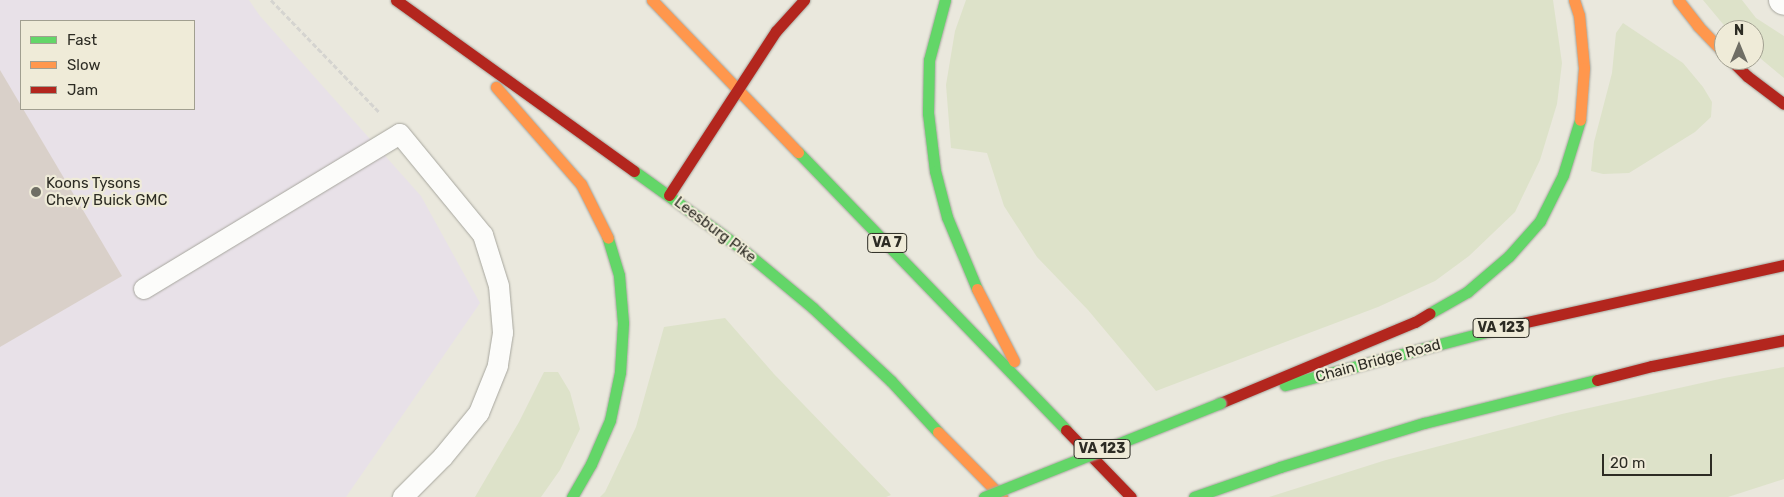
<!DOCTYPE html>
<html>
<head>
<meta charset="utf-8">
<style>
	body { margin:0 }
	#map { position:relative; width:1784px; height:497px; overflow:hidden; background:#eae8dd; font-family:Rubik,sans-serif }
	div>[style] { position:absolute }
	.commercial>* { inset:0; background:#e8e1e8 }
	.green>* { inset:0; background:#dde2c9 }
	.building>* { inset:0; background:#d9d0c9 }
	.path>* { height:3px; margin-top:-1.5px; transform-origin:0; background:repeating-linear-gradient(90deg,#d5d4d0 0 5px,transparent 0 7.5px) }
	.roads { filter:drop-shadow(0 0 1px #a7a69e) drop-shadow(0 0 1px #a7a69e) }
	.lane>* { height:20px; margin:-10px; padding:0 10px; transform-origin:10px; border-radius:10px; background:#fcfcfa }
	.street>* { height:28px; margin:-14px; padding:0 14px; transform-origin:14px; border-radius:14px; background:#fcfcfa }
	.fast>* { height:11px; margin:-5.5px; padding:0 5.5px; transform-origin:5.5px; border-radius:5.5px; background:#63d668 }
	.slow>* { height:11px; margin:-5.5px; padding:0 5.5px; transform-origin:5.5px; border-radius:5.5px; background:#ff974d }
	.jam>* { height:11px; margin:-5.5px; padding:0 5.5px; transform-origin:5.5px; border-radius:5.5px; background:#b3261e }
	.bridges { filter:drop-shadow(0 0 1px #a7a69e) drop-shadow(0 0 1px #a7a69e) }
	.fast-bridge>* { height:11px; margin:-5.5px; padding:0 5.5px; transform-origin:5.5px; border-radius:5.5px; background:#63d668 }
	.dots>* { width:14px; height:14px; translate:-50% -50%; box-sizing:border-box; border:2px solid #efebd8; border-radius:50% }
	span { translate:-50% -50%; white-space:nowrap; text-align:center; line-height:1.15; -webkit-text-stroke:4.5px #efebd8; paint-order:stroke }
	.shield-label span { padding:1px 4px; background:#efebd8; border:1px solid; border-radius:4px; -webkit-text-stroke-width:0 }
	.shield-label { font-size:14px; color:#2d2c24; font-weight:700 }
	.poi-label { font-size:15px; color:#2d2c24 }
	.left { translate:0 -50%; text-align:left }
	.street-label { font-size:15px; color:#2d2c24 }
	.legend { position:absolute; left:20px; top:20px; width:175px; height:90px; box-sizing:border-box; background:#efebd8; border:1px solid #a19f90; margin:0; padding:6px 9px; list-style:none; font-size:15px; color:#2d2c24 }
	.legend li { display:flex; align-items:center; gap:10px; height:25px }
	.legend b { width:25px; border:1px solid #a19f90 }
	.north { position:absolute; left:1714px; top:20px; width:50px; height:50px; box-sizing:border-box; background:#efebd8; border:1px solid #a19f90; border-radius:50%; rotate:0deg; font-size:14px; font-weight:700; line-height:20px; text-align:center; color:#2d2c24 }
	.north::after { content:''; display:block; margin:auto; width:18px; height:22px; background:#6f6e65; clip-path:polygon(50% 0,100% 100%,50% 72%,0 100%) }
	.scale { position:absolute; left:1602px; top:454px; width:110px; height:22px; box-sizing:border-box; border:2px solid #2d2c24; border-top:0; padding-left:6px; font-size:15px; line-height:18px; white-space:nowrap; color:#2d2c24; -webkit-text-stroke:4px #efebd8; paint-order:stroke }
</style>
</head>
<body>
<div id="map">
	<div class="commercial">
		<i style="clip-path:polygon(evenodd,0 0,249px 0,260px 16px,421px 196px,480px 303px,346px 497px,0 497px,0 0,21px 21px,194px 21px,194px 109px,21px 109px,21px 21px)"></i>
	</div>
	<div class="green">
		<i style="clip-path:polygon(966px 0,1553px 0,1562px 63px,1557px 104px,1540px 160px,1515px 212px,1469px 256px,1435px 281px,1378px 307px,1156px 391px,1088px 310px,1037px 257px,1004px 206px,987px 153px,951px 148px,946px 85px,955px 31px)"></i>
		<i style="clip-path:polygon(1703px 0,1742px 0,1756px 18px,1784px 36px,1784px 78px,1754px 53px,1754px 30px,1728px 30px)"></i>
		<i style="clip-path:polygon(1623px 23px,1683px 63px,1703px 87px,1712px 102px,1711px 117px,1695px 132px,1629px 173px,1603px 174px,1591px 171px,1594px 142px,1612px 73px,1616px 33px)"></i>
		<i style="clip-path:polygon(725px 318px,774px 374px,891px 495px,886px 497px,600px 497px,605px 492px,636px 427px,664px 327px)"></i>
		<i style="clip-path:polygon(1784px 367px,1784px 479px,1728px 497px,1269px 497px,1386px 460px,1562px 414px,1724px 378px)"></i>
		<i style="clip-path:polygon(544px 372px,558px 372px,570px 392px,580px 429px,560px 470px,541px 497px,475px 497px,519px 422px)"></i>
	</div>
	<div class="building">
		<i style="clip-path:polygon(0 70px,122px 276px,0 347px)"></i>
	</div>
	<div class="path">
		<i style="left:271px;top:0;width:156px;rotate:46deg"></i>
	</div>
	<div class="roads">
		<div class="lane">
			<i style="left:144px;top:289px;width:299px;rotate:-31.2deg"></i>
			<i style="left:400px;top:134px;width:131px;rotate:50.6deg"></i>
			<i style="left:483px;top:235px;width:53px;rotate:72.6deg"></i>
			<i style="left:499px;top:286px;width:47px;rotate:85.1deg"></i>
			<i style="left:503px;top:333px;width:33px;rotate:99deg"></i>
			<i style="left:498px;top:366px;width:51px;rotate:112deg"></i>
			<i style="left:479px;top:413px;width:57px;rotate:129.3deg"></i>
			<i style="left:443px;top:457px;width:57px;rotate:135deg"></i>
		</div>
		<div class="street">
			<i style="left:1783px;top:0;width:1px;rotate:45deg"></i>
		</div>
		<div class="fast">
			<i style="left:945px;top:0;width:62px;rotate:104.9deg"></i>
			<i style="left:929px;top:60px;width:53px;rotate:91.1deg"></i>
			<i style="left:928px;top:113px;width:58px;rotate:83.1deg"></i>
			<i style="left:935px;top:171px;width:48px;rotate:75.4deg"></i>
			<i style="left:947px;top:217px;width:78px;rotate:67.4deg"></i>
			<i style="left:798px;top:152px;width:386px;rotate:46deg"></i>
			<i style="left:634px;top:171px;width:133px;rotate:35.8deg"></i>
			<i style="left:742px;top:249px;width:92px;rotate:39.7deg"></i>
			<i style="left:813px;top:308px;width:107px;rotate:43.1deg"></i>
			<i style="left:891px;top:381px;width:69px;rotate:47.3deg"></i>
			<i style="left:1430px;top:313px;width:43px;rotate:-29.6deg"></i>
			<i style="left:1467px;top:292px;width:55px;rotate:-40.6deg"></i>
			<i style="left:1509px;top:256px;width:47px;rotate:-48.5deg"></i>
			<i style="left:1540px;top:221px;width:51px;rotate:-63.4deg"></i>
			<i style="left:1563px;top:175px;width:58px;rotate:-72.8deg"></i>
			<i style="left:1285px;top:385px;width:227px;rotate:-14.8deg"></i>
			<i style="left:572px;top:497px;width:38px;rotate:-60deg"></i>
			<i style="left:591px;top:464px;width:48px;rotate:-66.6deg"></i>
			<i style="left:610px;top:420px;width:49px;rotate:-78.2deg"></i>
			<i style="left:620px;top:372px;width:49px;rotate:-86.5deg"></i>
			<i style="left:623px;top:323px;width:48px;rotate:-94.8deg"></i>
			<i style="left:619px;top:275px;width:39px;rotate:-107deg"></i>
			<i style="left:1194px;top:497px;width:91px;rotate:-19.2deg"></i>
			<i style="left:1280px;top:467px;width:151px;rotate:-17deg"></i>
			<i style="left:1424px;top:423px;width:178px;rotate:-14deg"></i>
		</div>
		<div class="slow">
			<i style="left:652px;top:0;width:211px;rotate:46.2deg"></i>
			<i style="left:1574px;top:0;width:16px;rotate:72deg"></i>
			<i style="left:1579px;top:15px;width:53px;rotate:84.6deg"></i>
			<i style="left:1584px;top:68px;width:52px;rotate:94.4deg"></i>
			<i style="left:1678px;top:0;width:33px;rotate:52deg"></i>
			<i style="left:1698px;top:26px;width:37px;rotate:46deg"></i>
			<i style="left:496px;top:87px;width:129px;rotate:48.8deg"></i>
			<i style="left:581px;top:184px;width:60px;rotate:63.4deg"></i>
			<i style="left:977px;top:289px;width:81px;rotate:62.8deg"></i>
			<i style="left:938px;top:432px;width:91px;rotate:45.4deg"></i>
		</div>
		<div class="jam">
			<i style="left:396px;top:0;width:293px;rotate:35.7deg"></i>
			<i style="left:1731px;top:60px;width:23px;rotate:45deg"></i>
			<i style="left:1747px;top:76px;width:46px;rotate:37.1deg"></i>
			<i style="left:669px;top:195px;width:196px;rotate:-56.9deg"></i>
			<i style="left:776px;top:31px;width:42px;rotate:-47.9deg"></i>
			<i style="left:1504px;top:327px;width:287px;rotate:-12.5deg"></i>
			<i style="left:1597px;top:380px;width:57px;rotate:-14.3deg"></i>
			<i style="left:1652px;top:366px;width:135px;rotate:-11.1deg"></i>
			<i style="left:1220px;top:403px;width:211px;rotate:-22.6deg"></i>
			<i style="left:1415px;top:322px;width:17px;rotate:-31deg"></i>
			<i style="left:1066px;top:430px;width:93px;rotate:45.9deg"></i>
		</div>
	</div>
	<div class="bridges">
		<div class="fast-bridge">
			<i style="left:984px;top:497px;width:254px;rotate:-21.7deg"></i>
		</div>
	</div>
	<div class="dots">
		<i style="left:36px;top:192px;background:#6f6e65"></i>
	</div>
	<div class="shield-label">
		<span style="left:887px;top:243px">VA 7</span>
		<span style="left:1501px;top:328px">VA 123</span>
		<span style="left:1102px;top:449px">VA 123</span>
	</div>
	<div class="poi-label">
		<span class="left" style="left:46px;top:192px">Koons Tysons<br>Chevy Buick GMC</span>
	</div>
	<div class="street-label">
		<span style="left:715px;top:230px;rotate:37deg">Leesburg Pike</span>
		<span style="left:1378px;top:361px;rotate:-15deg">Chain Bridge Road</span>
	</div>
	<ul class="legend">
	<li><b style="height:6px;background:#63d668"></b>Fast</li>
	<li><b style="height:6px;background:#ff974d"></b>Slow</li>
	<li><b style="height:6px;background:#b3261e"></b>Jam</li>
	</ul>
	<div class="north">N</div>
	<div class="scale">20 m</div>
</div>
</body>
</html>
